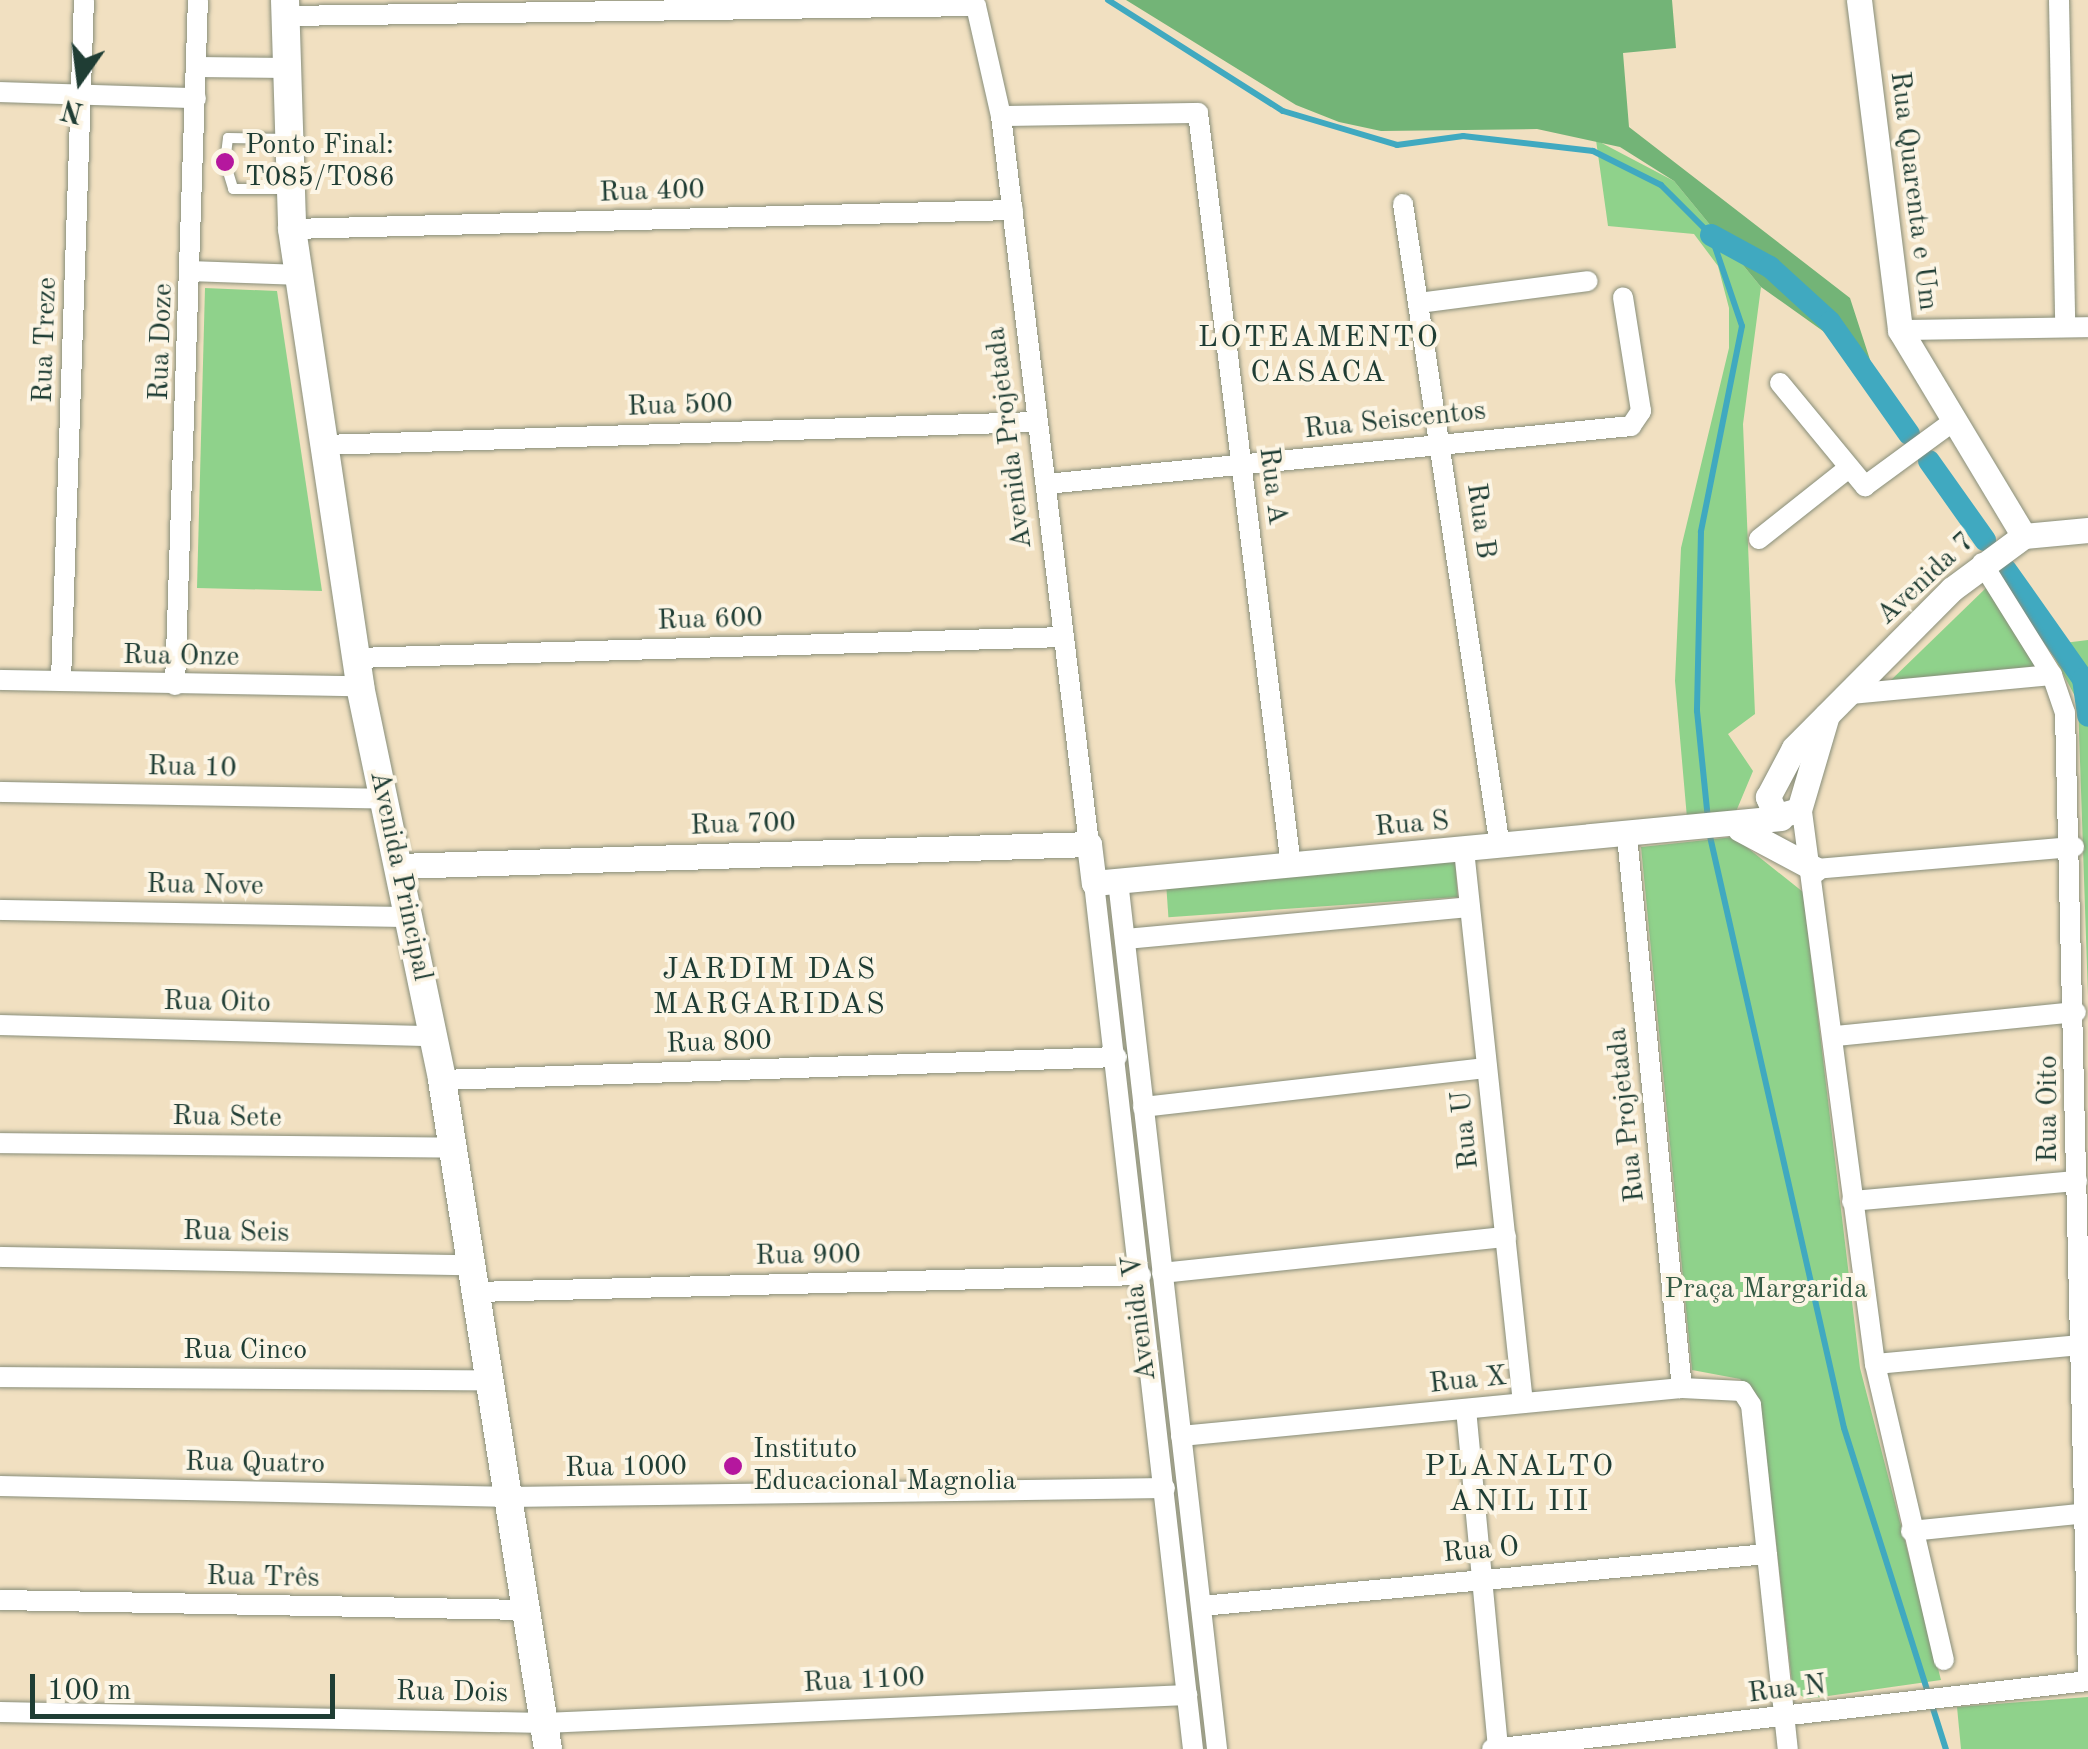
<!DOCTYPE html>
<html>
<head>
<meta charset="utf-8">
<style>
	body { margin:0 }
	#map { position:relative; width:2088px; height:1749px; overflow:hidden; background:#f1e0c1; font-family:"Old Standard TT",serif }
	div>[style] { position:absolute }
	.green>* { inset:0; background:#8fd28b; transform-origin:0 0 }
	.forest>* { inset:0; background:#73b477 }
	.stream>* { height:6px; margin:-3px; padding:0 3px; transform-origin:3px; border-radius:3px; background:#40a9c0 }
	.canal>* { height:22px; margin:-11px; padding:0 11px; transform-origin:11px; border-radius:11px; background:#40a9c0 }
	.roads { filter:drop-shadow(0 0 2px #888e7a) drop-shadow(0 0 2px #888e7a) }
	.service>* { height:10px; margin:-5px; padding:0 5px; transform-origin:5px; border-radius:5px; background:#fff }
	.minor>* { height:20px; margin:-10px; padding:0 10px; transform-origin:10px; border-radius:10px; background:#fff }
	.tertiary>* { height:25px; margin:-12.5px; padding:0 12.5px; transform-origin:12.5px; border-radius:12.5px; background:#fff }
	.secondary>* { height:28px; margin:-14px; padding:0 14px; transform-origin:14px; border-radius:14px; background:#fff }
	.dots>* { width:28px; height:28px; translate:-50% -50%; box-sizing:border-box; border:5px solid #fcf5e5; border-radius:50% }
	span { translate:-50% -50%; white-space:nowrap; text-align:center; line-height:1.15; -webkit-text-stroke:8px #fcf5e5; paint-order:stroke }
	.poi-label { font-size:28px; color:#1f3d34 }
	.left { translate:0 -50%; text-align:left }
	.street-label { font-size:28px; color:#1f3d34 }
	.park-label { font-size:28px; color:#355b45 }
	.neighbourhood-label { font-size:30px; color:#1f3d34; letter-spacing:2.5px }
	.north { position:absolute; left:30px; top:30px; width:100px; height:100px; -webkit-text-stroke:8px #fcf5e5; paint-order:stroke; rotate:194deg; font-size:28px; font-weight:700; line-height:40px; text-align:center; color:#1f3d34 }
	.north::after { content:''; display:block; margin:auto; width:35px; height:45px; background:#1f3d34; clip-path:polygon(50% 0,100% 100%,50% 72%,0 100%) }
	.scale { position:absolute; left:30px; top:1674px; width:305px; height:45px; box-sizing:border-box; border:5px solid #1f3d34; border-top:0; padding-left:12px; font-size:30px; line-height:35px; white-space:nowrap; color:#1f3d34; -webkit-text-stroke:8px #fcf5e5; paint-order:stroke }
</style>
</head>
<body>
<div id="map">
	<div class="green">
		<i style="clip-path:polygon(1596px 140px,1674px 181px,1761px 287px,1743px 424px,1755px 714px,1728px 734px,1753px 771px,1735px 814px,1687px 818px,1675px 681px,1681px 548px,1729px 348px,1729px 308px,1718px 266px,1694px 234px,1608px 226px)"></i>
		<i style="clip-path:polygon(205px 288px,277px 291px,322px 591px,197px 588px)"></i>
		<i style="clip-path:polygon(1987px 587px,2037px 667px,1889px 682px)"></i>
		<i style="clip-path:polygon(2088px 640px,2088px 996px,2078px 702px,2048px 645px)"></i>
		<i style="clip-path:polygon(1734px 837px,1803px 892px,1860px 1368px,1941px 1680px,1807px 1699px,1793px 1691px,1760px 1401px,1740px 1379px,1692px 1370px,1641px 847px)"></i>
		<i style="left:1455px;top:858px;width:39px;height:290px;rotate:86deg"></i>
		<i style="clip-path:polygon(2088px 1697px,2088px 1749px,1961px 1749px,1957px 1707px)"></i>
	</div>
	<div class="forest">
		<i style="clip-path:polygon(1126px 0,1672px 0,1676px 48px,1623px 53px,1629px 127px,1850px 298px,1872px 366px,1761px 287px,1674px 181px,1620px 147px,1537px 129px,1381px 131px,1339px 122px,1296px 105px)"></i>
	</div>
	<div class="stream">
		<i style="left:1108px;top:0;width:207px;rotate:32.4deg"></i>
		<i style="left:1283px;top:111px;width:119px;rotate:16.6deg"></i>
		<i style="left:1397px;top:145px;width:67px;rotate:-7.8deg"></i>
		<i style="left:1463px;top:136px;width:131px;rotate:6.6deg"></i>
		<i style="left:1593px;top:151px;width:76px;rotate:26.6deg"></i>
		<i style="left:1661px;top:185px;width:71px;rotate:45deg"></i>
		<i style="left:1711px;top:235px;width:96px;rotate:71.2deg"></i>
		<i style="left:1742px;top:326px;width:210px;rotate:101.3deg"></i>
		<i style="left:1701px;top:532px;width:179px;rotate:91.3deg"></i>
		<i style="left:1697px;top:711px;width:110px;rotate:84.2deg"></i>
		<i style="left:1709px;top:832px;width:611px;rotate:77.24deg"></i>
		<i style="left:1844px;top:1428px;width:337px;rotate:72.4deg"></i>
	</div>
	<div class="canal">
		<i style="left:1711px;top:235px;width:67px;rotate:28.5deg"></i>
		<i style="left:1770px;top:267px;width:81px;rotate:42.5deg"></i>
		<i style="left:1830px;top:322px;width:137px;rotate:54.8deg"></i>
		<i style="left:1929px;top:461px;width:97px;rotate:54.7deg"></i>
		<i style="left:2006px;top:570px;width:133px;rotate:54.8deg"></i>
		<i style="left:2083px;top:679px;width:37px;rotate:82deg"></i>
	</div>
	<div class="roads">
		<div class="service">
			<i style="left:288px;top:139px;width:60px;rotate:-179deg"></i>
			<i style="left:228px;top:138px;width:24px;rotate:97deg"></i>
			<i style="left:225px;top:162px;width:28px;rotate:73deg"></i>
			<i style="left:233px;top:189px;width:57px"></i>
		</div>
		<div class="minor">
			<i style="left:2059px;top:0;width:327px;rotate:88.9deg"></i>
			<i style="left:285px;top:16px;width:691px;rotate:-0.83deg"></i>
			<i style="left:976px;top:6px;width:113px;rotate:77.2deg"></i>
			<i style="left:1001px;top:116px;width:733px;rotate:83.11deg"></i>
			<i style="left:196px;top:67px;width:91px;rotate:0.6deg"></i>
			<i style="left:0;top:92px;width:196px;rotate:1.8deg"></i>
			<i style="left:1001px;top:116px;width:197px;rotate:-0.9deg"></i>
			<i style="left:1198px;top:113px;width:759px;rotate:82.96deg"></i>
			<i style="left:1403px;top:204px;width:650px;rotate:81.42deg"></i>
			<i style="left:292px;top:229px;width:721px;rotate:-1.51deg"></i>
			<i style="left:192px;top:271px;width:107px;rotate:2.1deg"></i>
			<i style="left:1419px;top:303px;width:170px;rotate:-7.4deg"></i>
			<i style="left:1900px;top:330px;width:188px;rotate:-0.9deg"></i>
			<i style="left:1780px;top:383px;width:134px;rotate:50.5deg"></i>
			<i style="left:1865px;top:486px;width:107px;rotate:-36.2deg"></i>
			<i style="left:324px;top:445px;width:714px;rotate:-1.85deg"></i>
			<i style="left:1046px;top:484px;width:588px;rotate:-5.66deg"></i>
			<i style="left:1631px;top:426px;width:18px;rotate:-56deg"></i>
			<i style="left:1641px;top:411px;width:115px;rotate:-99deg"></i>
			<i style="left:1759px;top:539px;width:111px;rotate:-38.4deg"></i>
			<i style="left:1982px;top:563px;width:132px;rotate:58deg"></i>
			<i style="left:2052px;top:675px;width:40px;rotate:71.1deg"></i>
			<i style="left:2065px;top:713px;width:964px;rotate:88.63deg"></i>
			<i style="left:356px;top:658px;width:708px;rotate:-1.7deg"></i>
			<i style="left:0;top:680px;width:360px;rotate:1deg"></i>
			<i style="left:61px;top:681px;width:681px;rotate:-88.07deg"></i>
			<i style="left:175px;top:685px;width:685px;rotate:-88.08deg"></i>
			<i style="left:1850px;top:694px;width:203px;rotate:-5.4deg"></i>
			<i style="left:0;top:792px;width:384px;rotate:1deg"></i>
			<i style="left:1801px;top:804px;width:565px;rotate:82.47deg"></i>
			<i style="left:1875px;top:1364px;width:304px;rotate:76.9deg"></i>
			<i style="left:1627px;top:836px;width:555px;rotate:84.31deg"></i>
			<i style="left:1464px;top:850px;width:556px;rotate:83.91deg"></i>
			<i style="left:1815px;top:869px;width:260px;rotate:-4.9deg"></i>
			<i style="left:1118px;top:881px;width:874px;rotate:83.49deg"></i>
			<i style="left:1094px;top:883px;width:872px;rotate:83.48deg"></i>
			<i style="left:0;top:910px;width:408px;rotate:1deg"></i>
			<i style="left:1125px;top:939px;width:346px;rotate:-5.3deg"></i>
			<i style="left:0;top:1025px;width:433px;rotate:1.5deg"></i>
			<i style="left:1836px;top:1036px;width:241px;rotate:-5.7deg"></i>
			<i style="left:442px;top:1080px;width:675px;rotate:-1.95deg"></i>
			<i style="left:1143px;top:1107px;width:346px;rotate:-6.5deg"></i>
			<i style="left:0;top:1143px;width:453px;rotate:0.6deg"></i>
			<i style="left:1852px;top:1201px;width:226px;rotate:-5.1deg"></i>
			<i style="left:0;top:1257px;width:471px;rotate:1deg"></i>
			<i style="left:1162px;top:1273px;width:346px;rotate:-6deg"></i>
			<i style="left:475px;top:1292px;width:666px;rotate:-1.46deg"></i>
			<i style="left:1875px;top:1364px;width:207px;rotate:-5.3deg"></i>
			<i style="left:0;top:1377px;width:489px;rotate:0.4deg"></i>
			<i style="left:1466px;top:1409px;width:342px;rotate:84.6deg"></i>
			<i style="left:1181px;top:1436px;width:503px;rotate:-5.47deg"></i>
			<i style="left:1682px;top:1388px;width:60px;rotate:2.9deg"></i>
			<i style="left:1742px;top:1391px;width:17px;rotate:57deg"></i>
			<i style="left:1751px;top:1405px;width:346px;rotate:83.9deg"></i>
			<i style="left:0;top:1486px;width:508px;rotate:1.24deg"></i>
			<i style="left:508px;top:1497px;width:657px;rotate:-0.78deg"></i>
			<i style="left:1911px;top:1531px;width:169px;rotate:-5.8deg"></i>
			<i style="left:0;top:1600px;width:526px;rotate:1.09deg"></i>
			<i style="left:1201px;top:1606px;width:568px;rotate:-5.25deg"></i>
			<i style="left:0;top:1712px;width:544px;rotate:1.16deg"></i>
			<i style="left:544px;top:1723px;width:644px;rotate:-2.49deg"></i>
			<i style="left:1492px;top:1749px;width:600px;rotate:-6.51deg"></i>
		</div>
		<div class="tertiary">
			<i style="left:1859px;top:0;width:333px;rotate:82.9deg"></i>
			<i style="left:1900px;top:330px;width:240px;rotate:59deg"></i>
			<i style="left:1827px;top:715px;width:99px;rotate:106.4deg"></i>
			<i style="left:1799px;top:810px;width:24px;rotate:165deg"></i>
			<i style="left:1776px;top:816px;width:21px;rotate:-113deg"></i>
			<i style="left:1768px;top:797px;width:55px;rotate:-62deg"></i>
			<i style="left:1794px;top:748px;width:224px;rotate:-45.2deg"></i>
			<i style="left:1952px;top:589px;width:89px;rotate:-36.4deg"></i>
			<i style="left:2024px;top:536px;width:64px;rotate:-5.4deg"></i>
			<i style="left:1740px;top:829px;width:85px;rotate:28.1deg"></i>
			<i style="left:398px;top:866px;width:691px;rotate:-1.82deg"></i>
			<i style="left:1089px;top:844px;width:39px;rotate:83deg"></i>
			<i style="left:1094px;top:883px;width:690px;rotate:-5.4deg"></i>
		</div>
		<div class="secondary">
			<i style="left:285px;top:0;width:229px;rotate:88.2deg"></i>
			<i style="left:292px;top:229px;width:462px;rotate:81.5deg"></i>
			<i style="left:360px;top:686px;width:402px;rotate:78.2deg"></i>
			<i style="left:442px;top:1080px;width:677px;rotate:81deg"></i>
		</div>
	</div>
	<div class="dots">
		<i style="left:225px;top:162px;background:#b5179e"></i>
		<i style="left:733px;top:1466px;background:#b5179e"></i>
	</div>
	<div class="poi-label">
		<span class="left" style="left:245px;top:162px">Ponto Final:<br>T085/T086</span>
		<span class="left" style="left:753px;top:1466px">Instituto<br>Educacional Magnolia</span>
	</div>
	<div class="street-label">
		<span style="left:1913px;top:191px;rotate:83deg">Rua Quarenta e Um</span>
		<span style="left:652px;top:192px;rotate:-2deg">Rua 400</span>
		<span style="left:46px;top:340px;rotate:-88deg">Rua Treze</span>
		<span style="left:162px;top:342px;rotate:-88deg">Rua Doze</span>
		<span style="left:680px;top:406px;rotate:-2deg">Rua 500</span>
		<span style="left:1395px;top:421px;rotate:-6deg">Rua Seiscentos</span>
		<span style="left:1010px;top:438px;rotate:-97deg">Avenida Projetada</span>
		<span style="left:1272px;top:486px;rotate:83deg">Rua A</span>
		<span style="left:1480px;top:521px;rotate:82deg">Rua B</span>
		<span style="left:1926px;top:579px;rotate:-43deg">Avenida 7</span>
		<span style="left:710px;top:620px;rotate:-2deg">Rua 600</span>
		<span style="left:181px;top:657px;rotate:1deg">Rua Onze</span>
		<span style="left:192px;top:768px;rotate:1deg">Rua 10</span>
		<span style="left:743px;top:825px;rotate:-2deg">Rua 700</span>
		<span style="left:1412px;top:825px;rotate:-5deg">Rua S</span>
		<span style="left:400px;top:876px;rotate:78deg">Avenida Principal</span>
		<span style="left:205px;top:886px;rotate:1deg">Rua Nove</span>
		<span style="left:217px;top:1003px;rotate:1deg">Rua Oito</span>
		<span style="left:719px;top:1043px;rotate:-2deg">Rua 800</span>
		<span style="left:2049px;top:1109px;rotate:-90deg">Rua Oito</span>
		<span style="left:1627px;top:1115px;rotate:-96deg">Rua Projetada</span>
		<span style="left:227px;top:1118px;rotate:1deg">Rua Sete</span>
		<span style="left:1466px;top:1130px;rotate:-96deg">Rua U</span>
		<span style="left:236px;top:1233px;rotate:1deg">Rua Seis</span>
		<span style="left:808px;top:1256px;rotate:-1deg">Rua 900</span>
		<span style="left:1140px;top:1318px;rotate:-97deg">Avenida V</span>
		<span style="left:245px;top:1351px">Rua Cinco</span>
		<span style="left:1468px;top:1381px;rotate:-6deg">Rua X</span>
		<span style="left:255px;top:1464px;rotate:1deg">Rua Quatro</span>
		<span style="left:626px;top:1468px;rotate:-1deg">Rua 1000</span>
		<span style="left:1481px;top:1551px;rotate:-5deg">Rua O</span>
		<span style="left:263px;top:1578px;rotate:1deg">Rua Três</span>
		<span style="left:864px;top:1681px;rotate:-3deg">Rua 1100</span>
		<span style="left:1787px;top:1690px;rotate:-7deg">Rua N</span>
		<span style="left:452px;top:1693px;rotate:1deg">Rua Dois</span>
	</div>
	<div class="park-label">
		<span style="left:1766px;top:1290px">Praça Margarida</span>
	</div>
	<div class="neighbourhood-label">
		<span style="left:1319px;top:355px">LOTEAMENTO<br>CASACA</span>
		<span style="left:770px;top:987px">JARDIM DAS<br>MARGARIDAS</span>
		<span style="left:1520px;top:1484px">PLANALTO<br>ANIL III</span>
	</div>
	<div class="north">N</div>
	<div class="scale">100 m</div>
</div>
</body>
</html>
